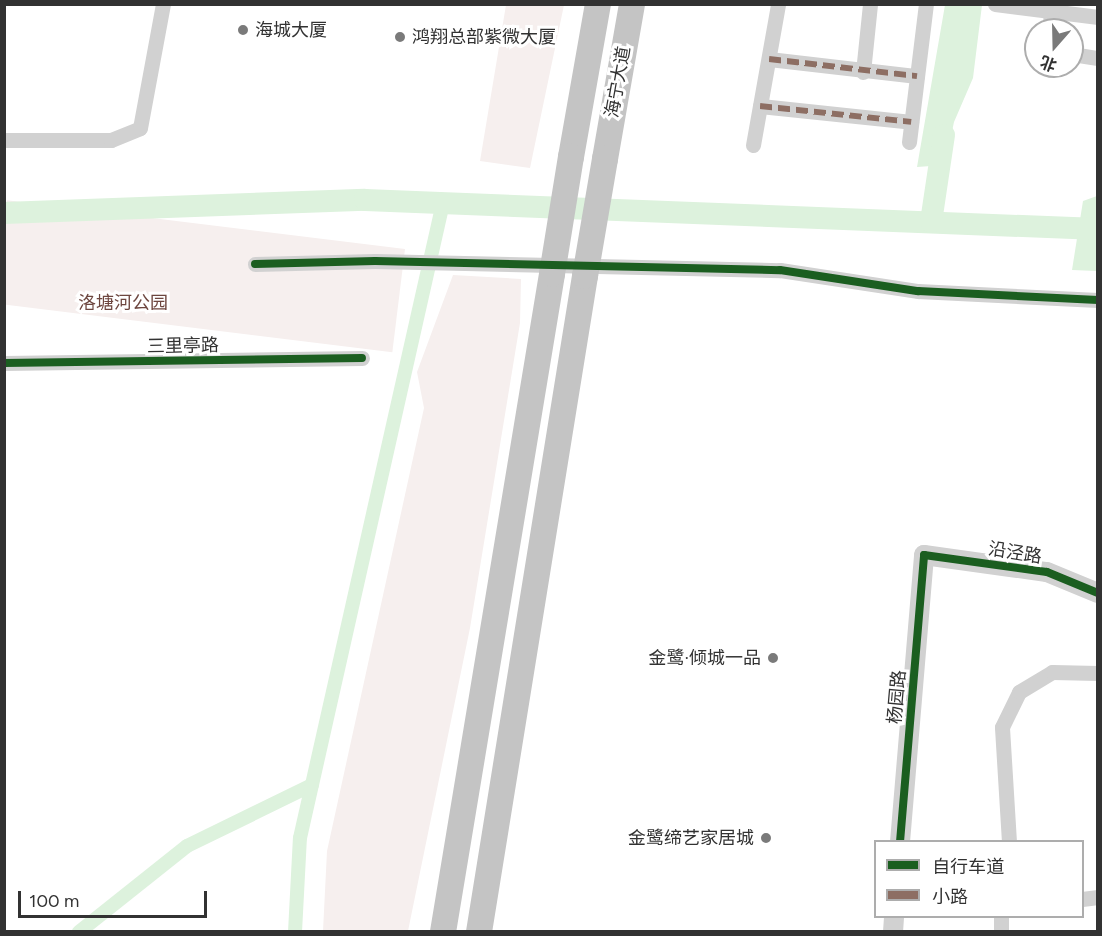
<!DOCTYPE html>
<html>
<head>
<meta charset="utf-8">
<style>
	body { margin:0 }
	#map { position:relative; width:1102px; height:936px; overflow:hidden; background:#fff; font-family:Figtree,"Noto Sans SC",sans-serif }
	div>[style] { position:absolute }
	.green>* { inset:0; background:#f6efee; transform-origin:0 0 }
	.water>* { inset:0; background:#ddf2dd }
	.canal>* { height:14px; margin:-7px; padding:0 7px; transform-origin:7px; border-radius:7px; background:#ddf2dd }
	.river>* { height:22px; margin:-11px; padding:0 11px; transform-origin:11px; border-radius:11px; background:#ddf2dd }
	.minor>* { height:15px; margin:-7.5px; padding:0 7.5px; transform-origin:7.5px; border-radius:7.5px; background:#d1d1d1 }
	.tertiary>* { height:20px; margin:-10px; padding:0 10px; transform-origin:10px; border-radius:10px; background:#d1d1d1 }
	.trunk>* { height:26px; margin:-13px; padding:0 13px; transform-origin:13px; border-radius:13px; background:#c4c4c4 }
	.trunk-bridge>* { height:26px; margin:-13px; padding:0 13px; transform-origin:13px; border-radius:13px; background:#c4c4c4 }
	.quiet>* { height:6px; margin-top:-3px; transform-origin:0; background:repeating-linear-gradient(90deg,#8d6e63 0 12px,transparent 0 18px) }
	.cycleway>* { height:8px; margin:-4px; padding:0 4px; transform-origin:4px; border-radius:4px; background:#1b5e20 }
	.dots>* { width:16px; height:16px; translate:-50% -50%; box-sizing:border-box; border:3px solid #fff; border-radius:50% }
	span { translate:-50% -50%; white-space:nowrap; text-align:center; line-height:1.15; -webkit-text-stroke:6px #fff; paint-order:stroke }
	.poi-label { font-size:18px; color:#323232 }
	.left { translate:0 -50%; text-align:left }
	.right { translate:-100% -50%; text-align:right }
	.street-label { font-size:18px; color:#323232 }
	.park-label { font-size:18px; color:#6d463f }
	.frame { position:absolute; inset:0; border:6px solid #323232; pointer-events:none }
	.legend { position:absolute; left:874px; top:840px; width:210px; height:78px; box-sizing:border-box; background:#fff; border:2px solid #adadad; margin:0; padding:8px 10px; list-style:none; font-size:18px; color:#323232 }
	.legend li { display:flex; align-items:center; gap:12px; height:30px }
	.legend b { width:30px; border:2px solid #adadad }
	.north { position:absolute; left:1024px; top:18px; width:60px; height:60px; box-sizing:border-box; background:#fff; border:2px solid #adadad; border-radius:50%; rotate:200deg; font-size:16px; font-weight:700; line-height:24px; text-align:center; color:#323232 }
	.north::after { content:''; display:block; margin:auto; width:21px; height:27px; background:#7a7a7a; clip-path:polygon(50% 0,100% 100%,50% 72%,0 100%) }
	.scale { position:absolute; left:18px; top:891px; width:189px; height:27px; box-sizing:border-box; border:3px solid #323232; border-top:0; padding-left:8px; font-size:18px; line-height:21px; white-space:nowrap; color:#323232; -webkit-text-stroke:4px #fff; paint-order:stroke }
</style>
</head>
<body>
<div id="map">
	<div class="green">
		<i style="clip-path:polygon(506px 5px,564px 5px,530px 168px,480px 161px)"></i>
		<i style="left:405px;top:249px;width:104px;height:401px;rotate:97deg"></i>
		<i style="clip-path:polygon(453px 275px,521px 279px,520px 323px,470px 628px,408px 931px,323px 931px,327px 851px,424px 408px,417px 372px)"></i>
	</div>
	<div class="water">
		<i style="clip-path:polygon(945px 5px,982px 5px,973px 78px,954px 122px,945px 165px,917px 167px)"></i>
		<i style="clip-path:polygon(1097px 196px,1097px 271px,1072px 270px,1083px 201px)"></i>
	</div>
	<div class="canal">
		<i style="left:79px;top:932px;width:138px;rotate:-38.5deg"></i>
		<i style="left:187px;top:846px;width:139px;rotate:-26deg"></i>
		<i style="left:295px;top:932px;width:94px;rotate:-87deg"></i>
		<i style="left:300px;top:838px;width:651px;rotate:-77.31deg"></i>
	</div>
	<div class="river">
		<i style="left:4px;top:213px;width:361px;rotate:-2.1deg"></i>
		<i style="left:365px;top:200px;width:734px;rotate:2.27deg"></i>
		<i style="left:931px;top:222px;width:88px;rotate:-81.5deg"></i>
	</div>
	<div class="minor">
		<i style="left:995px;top:4px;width:104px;rotate:7.2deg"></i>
		<i style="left:1049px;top:30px;width:26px;rotate:-83deg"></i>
		<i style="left:1072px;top:54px;width:26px;rotate:9deg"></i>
		<i style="left:769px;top:59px;width:149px;rotate:6.6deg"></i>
		<i style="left:863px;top:72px;width:68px;rotate:-84.1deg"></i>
		<i style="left:760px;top:106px;width:152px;rotate:6deg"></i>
		<i style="left:4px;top:140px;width:107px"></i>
		<i style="left:111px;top:140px;width:31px;rotate:-22deg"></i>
		<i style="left:140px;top:128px;width:126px;rotate:-79.5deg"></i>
		<i style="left:909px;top:142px;width:139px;rotate:-83deg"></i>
		<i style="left:753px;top:145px;width:143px;rotate:-79.9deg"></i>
		<i style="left:255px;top:264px;width:120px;rotate:-1.4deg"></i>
		<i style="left:375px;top:261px;width:405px;rotate:1.3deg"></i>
		<i style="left:780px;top:270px;width:140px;rotate:8.7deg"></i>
		<i style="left:918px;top:291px;width:180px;rotate:2.9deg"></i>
		<i style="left:4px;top:363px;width:358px;rotate:-0.8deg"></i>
		<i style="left:1009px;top:842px;width:115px;rotate:-93.5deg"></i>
		<i style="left:1002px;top:727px;width:39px;rotate:-64deg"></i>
		<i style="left:1019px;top:692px;width:39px;rotate:-31deg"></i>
		<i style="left:1052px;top:672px;width:46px;rotate:1.2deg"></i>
		<i style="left:1082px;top:899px;width:16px;rotate:-7deg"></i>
		<i style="left:1001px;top:916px;width:16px;rotate:90deg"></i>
	</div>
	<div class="tertiary">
		<i style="left:900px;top:842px;width:288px;rotate:-85.2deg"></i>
		<i style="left:924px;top:555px;width:124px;rotate:7.9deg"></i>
		<i style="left:1047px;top:572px;width:55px;rotate:22.4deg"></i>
		<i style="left:893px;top:932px;width:16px;rotate:-86deg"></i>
	</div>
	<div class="trunk">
		<i style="left:571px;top:157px;width:155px;rotate:-80deg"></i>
		<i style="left:605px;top:159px;width:157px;rotate:-80.1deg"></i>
		<i style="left:443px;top:932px;width:667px;rotate:-80.59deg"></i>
		<i style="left:479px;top:932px;width:665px;rotate:-80.82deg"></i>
	</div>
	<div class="trunk-bridge">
		<i style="left:552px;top:274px;width:119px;rotate:-80.8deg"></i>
		<i style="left:585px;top:276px;width:119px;rotate:-80.3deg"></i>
	</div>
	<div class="quiet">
		<i style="left:769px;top:59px;width:149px;rotate:6.6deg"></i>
		<i style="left:760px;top:106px;width:152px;rotate:6deg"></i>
	</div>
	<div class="cycleway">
		<i style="left:255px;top:264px;width:120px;rotate:-1.4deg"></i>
		<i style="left:375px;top:261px;width:405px;rotate:1.3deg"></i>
		<i style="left:780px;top:270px;width:140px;rotate:8.7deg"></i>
		<i style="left:918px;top:291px;width:180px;rotate:2.9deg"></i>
		<i style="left:4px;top:363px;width:358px;rotate:-0.8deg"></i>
		<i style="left:900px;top:842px;width:288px;rotate:-85.2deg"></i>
		<i style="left:924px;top:555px;width:124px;rotate:7.9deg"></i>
		<i style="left:1047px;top:572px;width:55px;rotate:22.4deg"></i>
	</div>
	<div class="dots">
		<i style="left:243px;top:30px;background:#7a7a7a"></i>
		<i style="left:400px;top:37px;background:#7a7a7a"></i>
		<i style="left:773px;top:658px;background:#7a7a7a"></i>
		<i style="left:766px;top:838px;background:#7a7a7a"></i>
	</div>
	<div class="poi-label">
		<span class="left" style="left:255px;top:30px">海城大厦</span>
		<span class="left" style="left:412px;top:37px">鸿翔总部紫微大厦</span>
		<span class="right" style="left:761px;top:658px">金鹭·倾城一品</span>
		<span class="right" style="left:754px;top:838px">金鹭缔艺家居城</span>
	</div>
	<div class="street-label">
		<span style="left:618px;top:82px;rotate:-80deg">海宁大道</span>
		<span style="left:183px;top:346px;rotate:-1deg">三里亭路</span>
		<span style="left:1015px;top:553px;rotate:9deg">沿泾路</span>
		<span style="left:897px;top:697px;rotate:-85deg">杨园路</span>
	</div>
	<div class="park-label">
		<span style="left:123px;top:303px">洛塘河公园</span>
	</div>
	<div class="frame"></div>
	<ul class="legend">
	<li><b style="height:8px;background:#1b5e20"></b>自行车道</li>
	<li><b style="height:8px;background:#8d6e63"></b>小路</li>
	</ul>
	<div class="north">北</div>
	<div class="scale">100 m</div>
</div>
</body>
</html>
